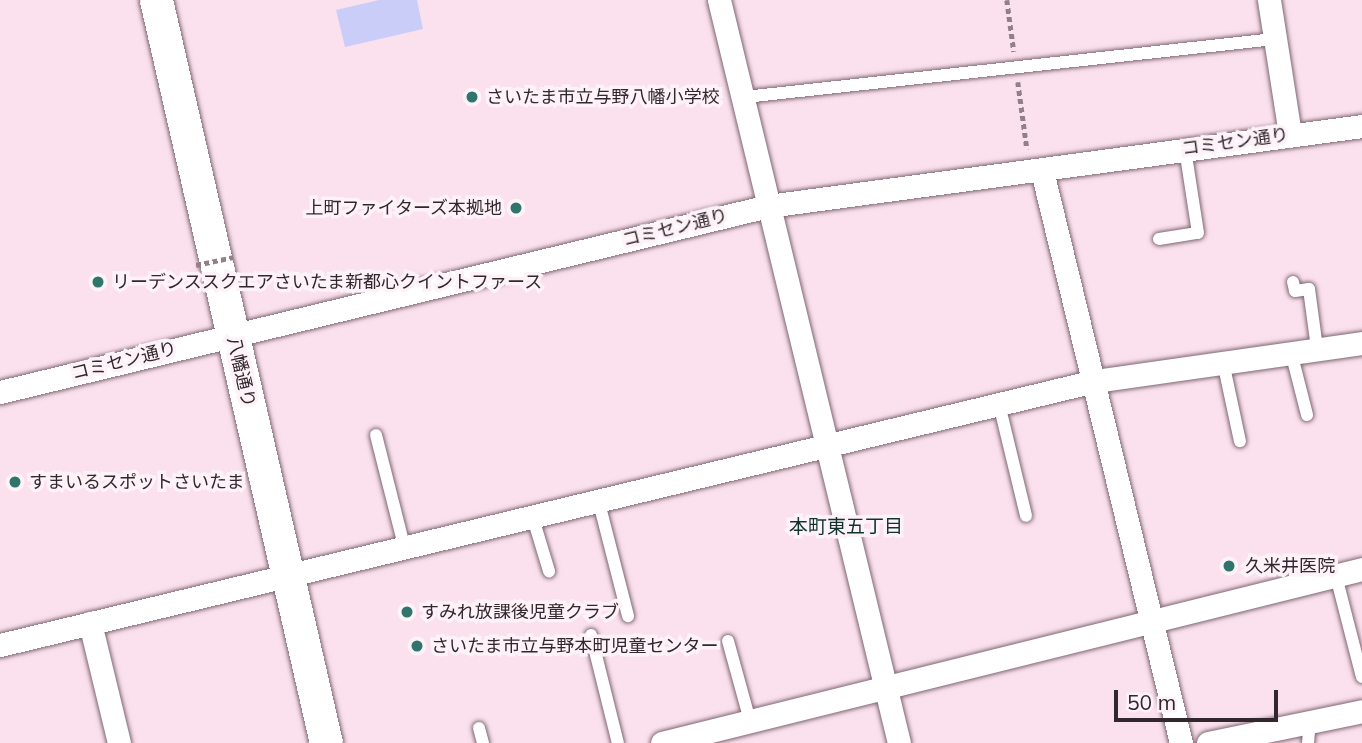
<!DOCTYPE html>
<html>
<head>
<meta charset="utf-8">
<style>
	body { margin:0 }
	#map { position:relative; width:1362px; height:743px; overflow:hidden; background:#fbe0ed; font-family:Mulish,"Noto Sans JP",sans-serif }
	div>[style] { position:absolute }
	.water>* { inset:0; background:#c9cdf7 }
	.path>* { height:4.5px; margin-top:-2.25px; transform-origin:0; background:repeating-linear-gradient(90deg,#928089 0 5px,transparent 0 8.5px) }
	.roads { filter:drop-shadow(0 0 2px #7e6772) drop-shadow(0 0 2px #7e6772) }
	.lane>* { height:12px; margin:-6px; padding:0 6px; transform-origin:6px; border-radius:6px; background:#fff }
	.street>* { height:23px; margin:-11.5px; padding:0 11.5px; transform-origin:11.5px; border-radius:11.5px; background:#fff }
	.secondary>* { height:33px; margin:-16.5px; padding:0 16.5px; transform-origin:16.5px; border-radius:16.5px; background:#fff }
	.path-bridge>* { height:4.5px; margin-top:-2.25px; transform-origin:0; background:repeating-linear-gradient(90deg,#928089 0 5px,transparent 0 8.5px) }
	.dots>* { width:19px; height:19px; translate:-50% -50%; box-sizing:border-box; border:4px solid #fdf2f7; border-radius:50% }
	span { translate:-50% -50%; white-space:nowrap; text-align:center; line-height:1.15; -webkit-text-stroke:7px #fdf2f7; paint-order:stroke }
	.poi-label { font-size:18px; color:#31272c }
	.left { translate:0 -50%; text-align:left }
	.right { translate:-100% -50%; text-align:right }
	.street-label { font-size:18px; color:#31272c }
	.neighbourhood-label { font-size:19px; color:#11332e }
	.scale { position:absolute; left:1114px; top:690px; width:164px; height:32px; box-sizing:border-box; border:4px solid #31272c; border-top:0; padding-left:9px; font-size:21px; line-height:24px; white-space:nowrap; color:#31272c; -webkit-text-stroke:5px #fdf2f7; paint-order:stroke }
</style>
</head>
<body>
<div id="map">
	<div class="water">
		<i style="clip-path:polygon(379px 0,417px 0,423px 29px,345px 47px,336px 10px)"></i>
	</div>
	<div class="path">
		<i style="left:1007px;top:0;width:52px;rotate:82.3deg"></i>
		<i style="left:1018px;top:82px;width:68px;rotate:82.3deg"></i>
	</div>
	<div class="roads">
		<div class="lane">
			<i style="left:745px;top:97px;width:533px;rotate:-6.25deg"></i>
			<i style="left:1159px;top:239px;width:39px;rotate:-9deg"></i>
			<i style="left:1198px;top:233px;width:85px;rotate:-98.8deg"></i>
			<i style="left:1293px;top:282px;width:9px;rotate:77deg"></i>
			<i style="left:1295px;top:291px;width:14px;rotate:-8deg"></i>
			<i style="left:1309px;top:289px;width:60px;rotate:82.3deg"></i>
			<i style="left:1291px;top:352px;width:65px;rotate:75.7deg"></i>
			<i style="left:1223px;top:362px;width:81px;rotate:77.9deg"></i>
			<i style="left:999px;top:404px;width:115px;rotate:76.4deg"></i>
			<i style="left:376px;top:435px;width:114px;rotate:75.8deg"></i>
			<i style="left:598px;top:499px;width:121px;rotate:75.6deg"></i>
			<i style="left:532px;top:515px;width:59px;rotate:73.1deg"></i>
			<i style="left:1336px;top:576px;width:104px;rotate:75.6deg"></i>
			<i style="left:591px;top:635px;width:111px;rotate:76deg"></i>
			<i style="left:728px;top:641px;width:83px;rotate:74.6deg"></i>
			<i style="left:479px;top:728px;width:16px;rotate:75deg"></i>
			<i style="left:1308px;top:743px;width:24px;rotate:-85deg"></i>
		</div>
		<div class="street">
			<i style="left:719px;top:0;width:764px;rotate:76.38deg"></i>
			<i style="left:1269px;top:0;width:136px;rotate:81.1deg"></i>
			<i style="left:1042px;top:171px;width:589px;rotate:76.34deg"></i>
			<i style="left:0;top:392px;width:790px;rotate:-13.61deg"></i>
			<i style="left:768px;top:206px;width:599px;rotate:-7.67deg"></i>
			<i style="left:90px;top:623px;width:123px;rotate:76.4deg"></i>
			<i style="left:0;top:645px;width:1126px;rotate:-13.56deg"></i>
			<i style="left:1095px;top:381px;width:270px;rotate:-8.1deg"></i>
			<i style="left:662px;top:743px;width:721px;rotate:-13.96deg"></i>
			<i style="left:1208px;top:743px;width:157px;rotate:-11.7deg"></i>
		</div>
		<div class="secondary">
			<i style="left:156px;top:0;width:762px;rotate:77.11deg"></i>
		</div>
	</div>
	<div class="path-bridge">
		<i style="left:196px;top:265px;width:38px;rotate:-12deg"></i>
	</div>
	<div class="dots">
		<i style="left:472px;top:97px;background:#2f756b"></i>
		<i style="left:516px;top:208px;background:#2f756b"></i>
		<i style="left:98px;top:282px;background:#2f756b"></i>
		<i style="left:15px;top:482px;background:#2f756b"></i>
		<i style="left:1229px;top:566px;background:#2f756b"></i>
		<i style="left:407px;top:612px;background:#2f756b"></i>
		<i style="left:417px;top:646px;background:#2f756b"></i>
	</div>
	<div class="poi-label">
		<span class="left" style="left:486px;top:97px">さいたま市立与野八幡小学校</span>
		<span class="right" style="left:502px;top:208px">上町ファイターズ本拠地</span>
		<span class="left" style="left:112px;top:282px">リーデンススクエアさいたま新都心クイントファース</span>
		<span class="left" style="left:29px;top:482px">すまいるスポットさいたま</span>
		<span class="left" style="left:1245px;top:566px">久米井医院</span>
		<span class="left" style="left:421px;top:612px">すみれ放課後児童クラブ</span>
		<span class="left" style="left:431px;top:646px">さいたま市立与野本町児童センター</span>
	</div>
	<div class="street-label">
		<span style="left:1235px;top:142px;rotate:-8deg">コミセン通り</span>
		<span style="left:675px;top:228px;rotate:-14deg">コミセン通り</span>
		<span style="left:124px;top:361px;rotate:-14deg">コミセン通り</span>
		<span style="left:241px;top:372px;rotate:77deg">八幡通り</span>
	</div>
	<div class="neighbourhood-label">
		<span style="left:846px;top:527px">本町東五丁目</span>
	</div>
	<div class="scale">50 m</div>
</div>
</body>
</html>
